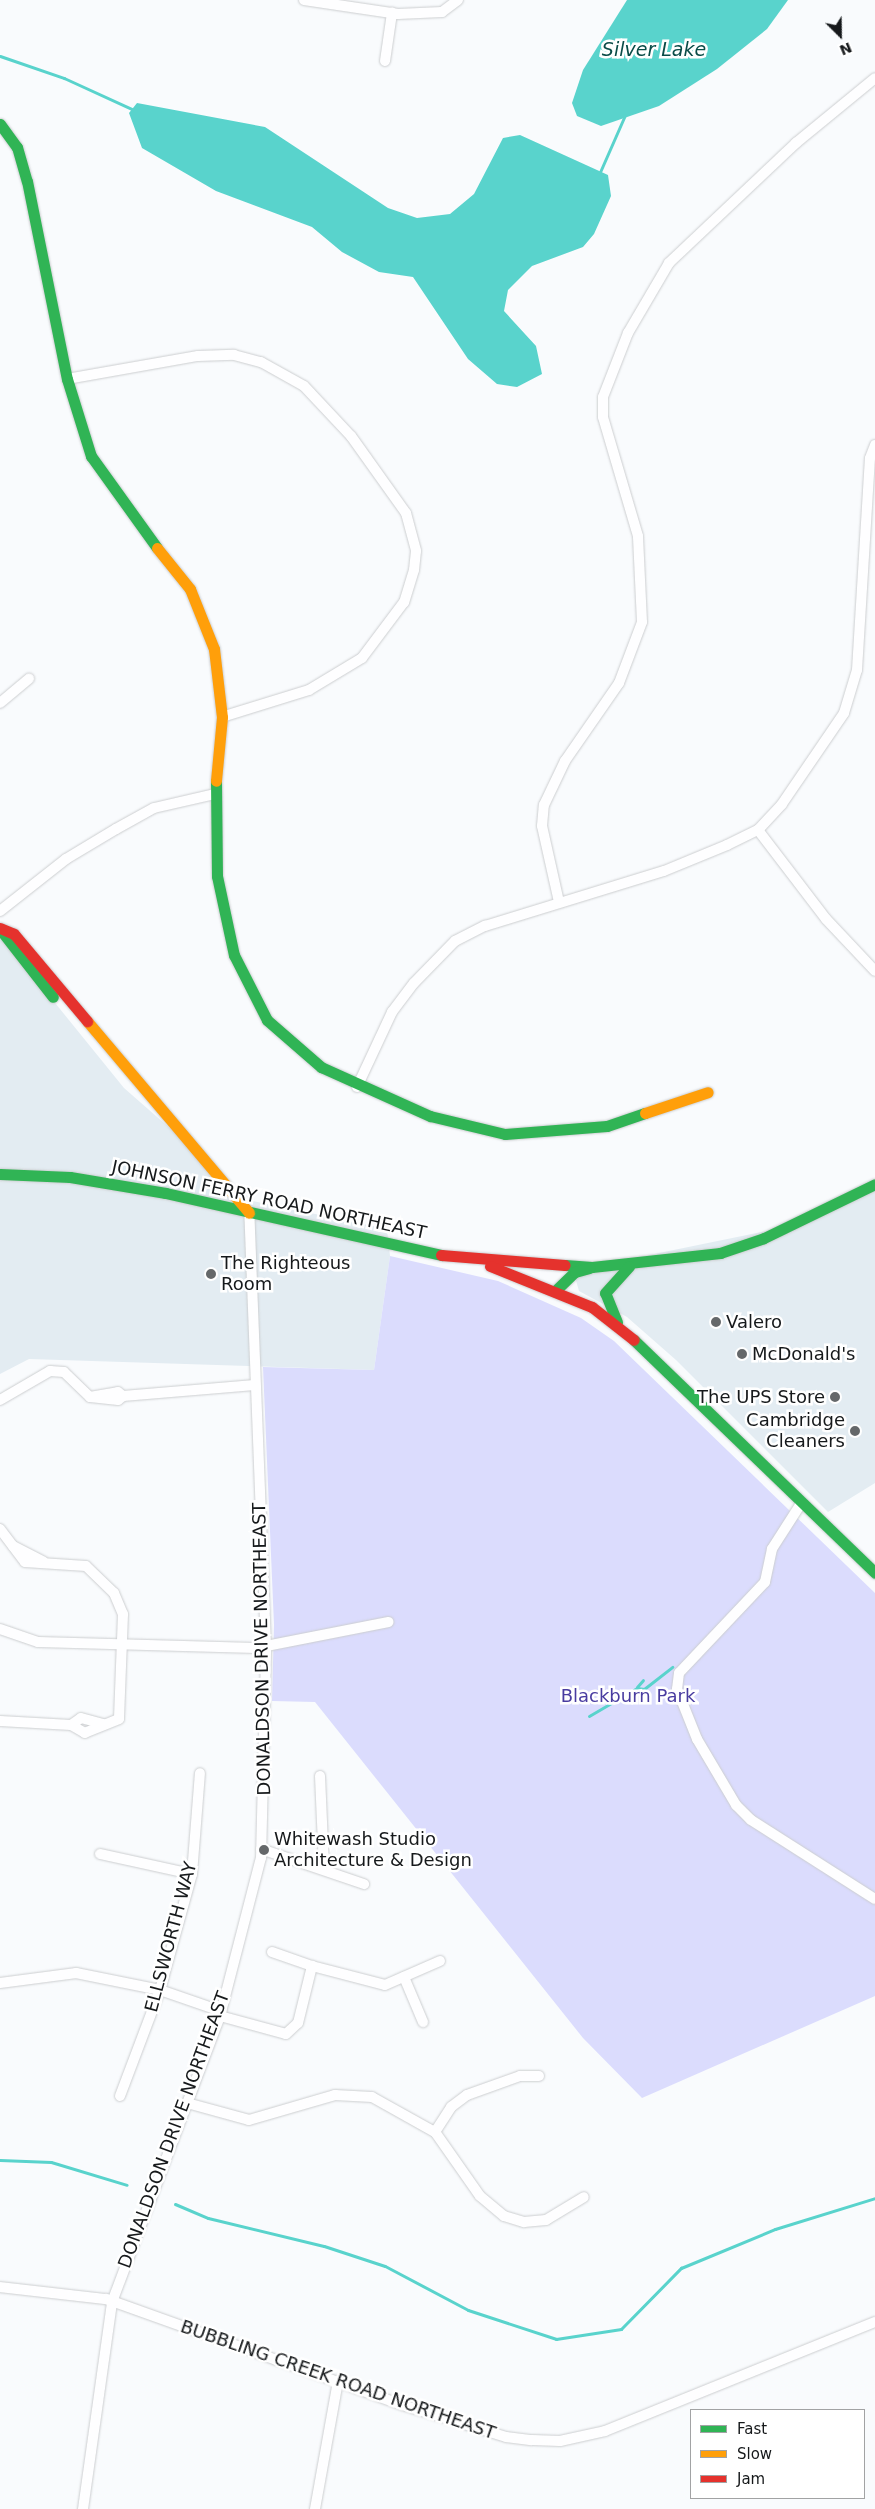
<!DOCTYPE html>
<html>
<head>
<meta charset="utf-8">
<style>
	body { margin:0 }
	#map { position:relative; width:875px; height:2509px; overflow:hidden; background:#f9fbfd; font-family:"DejaVu Sans",sans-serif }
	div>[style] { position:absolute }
	.built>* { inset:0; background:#e3ecf2 }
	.green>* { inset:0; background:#dbdcfd }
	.water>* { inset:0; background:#59d3cc }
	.stream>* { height:3px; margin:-1.5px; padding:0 1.5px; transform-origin:1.5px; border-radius:1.5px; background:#59d3cc }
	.roads { filter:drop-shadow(0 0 1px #ccced0) drop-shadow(0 0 1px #ccced0) }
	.street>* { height:10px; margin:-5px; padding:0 5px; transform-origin:5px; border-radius:5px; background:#fefeff }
	.fast>* { height:11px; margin:-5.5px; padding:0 5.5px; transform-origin:5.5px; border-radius:5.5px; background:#30b455 }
	.slow>* { height:11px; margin:-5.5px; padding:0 5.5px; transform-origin:5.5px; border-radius:5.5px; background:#ff9f0a }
	.jam>* { height:11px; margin:-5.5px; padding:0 5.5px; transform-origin:5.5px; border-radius:5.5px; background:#e5322d }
	.dots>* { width:14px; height:14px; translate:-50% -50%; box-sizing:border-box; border:2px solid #fff; border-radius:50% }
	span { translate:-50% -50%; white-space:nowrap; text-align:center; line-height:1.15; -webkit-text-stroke:5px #fff; paint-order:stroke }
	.street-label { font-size:18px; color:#16191b }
	.poi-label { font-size:18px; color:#16191b }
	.left { translate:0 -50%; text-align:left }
	.right { translate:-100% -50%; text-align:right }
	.park-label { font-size:18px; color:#493ca0 }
	.water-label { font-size:19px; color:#0a4c48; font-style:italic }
	.legend { position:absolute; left:690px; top:2409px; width:175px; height:90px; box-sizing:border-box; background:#fff; border:1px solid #a2a3a4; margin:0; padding:6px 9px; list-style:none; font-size:15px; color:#16191b }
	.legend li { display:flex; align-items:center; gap:10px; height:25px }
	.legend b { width:25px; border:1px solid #a2a3a4 }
	.north { position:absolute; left:815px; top:10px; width:50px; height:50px; -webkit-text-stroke:4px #fff; paint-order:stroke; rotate:157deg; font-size:14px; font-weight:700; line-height:20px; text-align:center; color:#16191b }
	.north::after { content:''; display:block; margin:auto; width:18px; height:22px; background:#16191b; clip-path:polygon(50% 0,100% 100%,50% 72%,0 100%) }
</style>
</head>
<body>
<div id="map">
	<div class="built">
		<i style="clip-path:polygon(0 935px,124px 1088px,253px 1201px,387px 1229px,390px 1256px,374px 1370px,29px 1359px,0 1374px)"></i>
		<i style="clip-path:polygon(875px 1179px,875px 1483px,828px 1512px,676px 1360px,627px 1317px,579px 1291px,571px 1263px,620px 1261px,767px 1231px)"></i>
	</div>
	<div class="green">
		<i style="clip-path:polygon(390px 1256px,498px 1281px,581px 1318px,614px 1341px,875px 1593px,875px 1996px,642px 2098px,583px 2038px,315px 1702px,272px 1701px,274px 1625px,263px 1367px,374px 1370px)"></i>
	</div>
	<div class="water">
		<i style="clip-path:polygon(627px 0,788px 0,767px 29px,717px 69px,659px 106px,601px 126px,577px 116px,572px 103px,583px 70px)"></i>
		<i style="clip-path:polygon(137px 103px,265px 127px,388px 208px,417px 218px,450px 214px,474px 194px,503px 138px,520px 135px,608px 175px,611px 196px,594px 234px,583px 247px,532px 266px,508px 290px,504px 311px,536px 346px,542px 374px,517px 387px,497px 384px,468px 359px,413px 277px,379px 272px,342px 252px,312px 227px,216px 191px,142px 148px,129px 113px)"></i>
	</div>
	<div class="stream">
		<i style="left:0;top:56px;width:68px;rotate:19deg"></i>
		<i style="left:64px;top:78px;width:79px;rotate:24.6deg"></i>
		<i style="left:600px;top:172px;width:62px;rotate:-66.3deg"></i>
		<i style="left:637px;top:1687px;width:9px;rotate:-49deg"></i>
		<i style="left:589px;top:1716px;width:56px;rotate:-30.3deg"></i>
		<i style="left:637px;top:1688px;width:7px;rotate:8deg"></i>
		<i style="left:644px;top:1689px;width:36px;rotate:-38deg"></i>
		<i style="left:0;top:2160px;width:51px;rotate:2.2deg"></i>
		<i style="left:51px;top:2162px;width:79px;rotate:16.8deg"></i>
		<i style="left:175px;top:2204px;width:36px;rotate:23deg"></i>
		<i style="left:208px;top:2218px;width:119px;rotate:13.6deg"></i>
		<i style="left:324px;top:2246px;width:64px;rotate:18.2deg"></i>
		<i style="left:385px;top:2266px;width:94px;rotate:27.9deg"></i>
		<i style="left:468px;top:2310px;width:93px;rotate:18.2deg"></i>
		<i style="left:556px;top:2339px;width:66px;rotate:-8.7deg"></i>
		<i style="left:621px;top:2329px;width:86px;rotate:-45.5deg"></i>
		<i style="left:681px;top:2268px;width:102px;rotate:-22.5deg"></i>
		<i style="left:775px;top:2229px;width:105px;rotate:-17.2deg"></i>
	</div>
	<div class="roads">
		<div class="street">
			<i style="left:304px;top:0;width:95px;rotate:8.5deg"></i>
			<i style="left:398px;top:14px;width:44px;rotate:-2.6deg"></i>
			<i style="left:442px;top:12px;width:20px;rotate:-37deg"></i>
			<i style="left:385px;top:61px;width:49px;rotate:-81.7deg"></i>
			<i style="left:67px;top:379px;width:133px;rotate:-10deg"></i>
			<i style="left:198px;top:356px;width:36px;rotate:-2deg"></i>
			<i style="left:234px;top:355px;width:28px;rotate:15deg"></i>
			<i style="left:261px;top:362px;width:49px;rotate:29.2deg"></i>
			<i style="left:304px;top:386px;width:69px;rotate:46.8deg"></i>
			<i style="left:351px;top:436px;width:95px;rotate:54.5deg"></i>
			<i style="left:406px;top:513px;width:39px;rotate:75deg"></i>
			<i style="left:416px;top:551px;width:19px;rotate:96deg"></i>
			<i style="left:414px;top:570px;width:34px;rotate:107deg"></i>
			<i style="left:404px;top:602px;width:70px;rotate:126.9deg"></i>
			<i style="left:362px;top:658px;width:62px;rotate:148.9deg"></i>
			<i style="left:309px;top:690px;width:91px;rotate:162.8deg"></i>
			<i style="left:0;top:703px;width:38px;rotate:-40deg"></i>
			<i style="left:758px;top:830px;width:112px;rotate:52.6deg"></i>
			<i style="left:826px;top:919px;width:71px;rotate:46.7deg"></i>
			<i style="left:559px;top:902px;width:78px;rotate:-102.6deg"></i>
			<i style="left:542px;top:826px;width:21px;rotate:-85deg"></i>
			<i style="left:544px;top:805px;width:49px;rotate:-64.5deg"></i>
			<i style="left:565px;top:761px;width:95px;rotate:-55.3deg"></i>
			<i style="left:619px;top:683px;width:65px;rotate:-69.3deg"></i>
			<i style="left:642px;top:622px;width:86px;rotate:-92.7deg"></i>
			<i style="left:638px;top:536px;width:124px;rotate:-106.4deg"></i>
			<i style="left:603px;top:417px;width:20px;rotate:-90deg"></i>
			<i style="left:603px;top:397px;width:69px;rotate:-68.7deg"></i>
			<i style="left:628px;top:333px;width:81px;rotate:-59.6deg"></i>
			<i style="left:669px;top:263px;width:175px;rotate:-43.4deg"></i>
			<i style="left:796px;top:143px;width:102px;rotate:-39.4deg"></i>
			<i style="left:0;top:911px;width:84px;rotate:-38.2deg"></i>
			<i style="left:66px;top:859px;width:58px;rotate:-31deg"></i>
			<i style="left:116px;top:829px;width:43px;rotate:-28.9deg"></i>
			<i style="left:154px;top:808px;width:63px;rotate:-12.9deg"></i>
			<i style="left:357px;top:1087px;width:83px;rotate:-65deg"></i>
			<i style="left:392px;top:1012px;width:36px;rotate:-53deg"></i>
			<i style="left:414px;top:983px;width:59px;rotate:-45.7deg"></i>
			<i style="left:455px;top:941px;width:34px;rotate:-27deg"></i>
			<i style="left:485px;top:926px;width:187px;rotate:-17.1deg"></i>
			<i style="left:664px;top:871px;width:68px;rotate:-22.4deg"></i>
			<i style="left:727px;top:845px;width:34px;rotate:-26deg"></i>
			<i style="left:758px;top:830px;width:35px;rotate:-47deg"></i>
			<i style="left:782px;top:804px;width:110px;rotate:-55.7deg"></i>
			<i style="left:844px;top:713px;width:45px;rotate:-73.2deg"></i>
			<i style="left:857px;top:670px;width:212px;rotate:-86.5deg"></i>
			<i style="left:870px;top:458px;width:14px;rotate:-69deg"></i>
			<i style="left:118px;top:1392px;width:6px;rotate:39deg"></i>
			<i style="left:123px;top:1396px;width:6px;rotate:141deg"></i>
			<i style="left:118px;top:1400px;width:28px;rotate:-174deg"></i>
			<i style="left:90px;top:1397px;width:28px;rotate:-10deg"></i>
			<i style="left:123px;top:1396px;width:132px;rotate:-4.8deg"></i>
			<i style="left:0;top:1400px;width:58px;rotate:-30.1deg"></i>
			<i style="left:50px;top:1371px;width:14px;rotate:4deg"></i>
			<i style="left:64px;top:1372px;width:36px;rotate:44deg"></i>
			<i style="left:802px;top:1502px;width:56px;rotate:122.6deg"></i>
			<i style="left:772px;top:1549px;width:34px;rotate:102deg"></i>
			<i style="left:765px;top:1582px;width:125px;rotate:133.4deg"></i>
			<i style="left:679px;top:1673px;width:16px;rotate:97deg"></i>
			<i style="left:677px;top:1689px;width:54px;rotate:68.2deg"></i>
			<i style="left:697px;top:1739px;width:77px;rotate:59.4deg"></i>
			<i style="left:736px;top:1805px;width:21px;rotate:45deg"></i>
			<i style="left:751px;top:1820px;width:147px;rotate:32.5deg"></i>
			<i style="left:0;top:1529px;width:41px;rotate:52.9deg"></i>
			<i style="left:25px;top:1562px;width:61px;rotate:3.8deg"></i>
			<i style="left:86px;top:1566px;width:39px;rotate:44deg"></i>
			<i style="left:114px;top:1593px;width:23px;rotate:67deg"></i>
			<i style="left:123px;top:1614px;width:105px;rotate:92.2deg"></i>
			<i style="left:119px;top:1719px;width:37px;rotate:158deg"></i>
			<i style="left:85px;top:1733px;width:16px;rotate:-150deg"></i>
			<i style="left:71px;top:1725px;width:71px;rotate:-176.8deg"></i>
			<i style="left:13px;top:1546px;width:34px;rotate:27deg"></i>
			<i style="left:0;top:1629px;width:40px;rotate:18.9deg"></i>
			<i style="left:38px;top:1642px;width:218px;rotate:1.6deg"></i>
			<i style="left:256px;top:1648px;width:135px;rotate:-11.1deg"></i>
			<i style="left:71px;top:1725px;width:12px;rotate:-35deg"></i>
			<i style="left:81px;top:1718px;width:24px;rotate:15deg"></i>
			<i style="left:320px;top:1776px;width:93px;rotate:87.5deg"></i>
			<i style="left:261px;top:1849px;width:109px;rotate:18.8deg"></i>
			<i style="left:100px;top:1854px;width:94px;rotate:12.3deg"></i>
			<i style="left:272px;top:1952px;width:42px;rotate:19.3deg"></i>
			<i style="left:404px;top:1977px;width:49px;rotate:67.1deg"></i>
			<i style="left:0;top:1983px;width:77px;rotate:-7.5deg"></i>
			<i style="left:76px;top:1973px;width:86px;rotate:11.4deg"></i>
			<i style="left:160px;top:1990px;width:65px;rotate:19deg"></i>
			<i style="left:220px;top:2016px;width:68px;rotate:15.3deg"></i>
			<i style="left:286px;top:2034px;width:16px;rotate:-43deg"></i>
			<i style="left:298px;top:2023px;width:59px;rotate:-76.2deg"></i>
			<i style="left:312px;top:1966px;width:75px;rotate:14.6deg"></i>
			<i style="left:385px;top:1985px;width:60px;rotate:-23.6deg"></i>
			<i style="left:120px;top:2096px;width:113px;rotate:-69.3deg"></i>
			<i style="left:160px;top:1990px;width:120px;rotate:-74.6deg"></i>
			<i style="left:192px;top:1874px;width:101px;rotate:-85.5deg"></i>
			<i style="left:187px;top:2103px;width:64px;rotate:15.3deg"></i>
			<i style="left:249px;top:2120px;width:90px;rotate:-16.2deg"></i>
			<i style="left:335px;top:2095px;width:37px;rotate:3deg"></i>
			<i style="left:372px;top:2097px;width:72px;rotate:29.1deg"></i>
			<i style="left:435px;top:2132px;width:78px;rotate:54.9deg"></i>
			<i style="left:480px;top:2196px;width:31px;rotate:40deg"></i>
			<i style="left:504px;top:2216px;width:21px;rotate:17deg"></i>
			<i style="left:524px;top:2222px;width:22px;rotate:-5deg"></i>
			<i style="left:546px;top:2220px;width:44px;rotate:-31.2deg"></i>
			<i style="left:435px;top:2132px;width:30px;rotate:-57deg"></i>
			<i style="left:451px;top:2107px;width:20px;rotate:-37deg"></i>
			<i style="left:467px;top:2095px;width:56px;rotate:-19.7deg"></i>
			<i style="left:520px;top:2076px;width:19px"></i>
			<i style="left:0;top:2287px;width:107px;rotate:6.5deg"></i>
			<i style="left:106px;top:2299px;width:314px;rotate:19.7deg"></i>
			<i style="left:402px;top:2405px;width:109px;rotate:17.1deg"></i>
			<i style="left:506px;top:2437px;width:26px;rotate:7deg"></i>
			<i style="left:532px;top:2440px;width:28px;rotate:2deg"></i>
			<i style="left:560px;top:2441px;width:46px;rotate:-12.5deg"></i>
			<i style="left:605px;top:2431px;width:291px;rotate:-22deg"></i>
			<i style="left:83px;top:2509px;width:209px;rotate:-82deg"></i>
			<i style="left:112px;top:2302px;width:306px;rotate:-69.3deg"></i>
			<i style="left:220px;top:2016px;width:163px;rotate:-75.5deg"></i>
			<i style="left:261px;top:1858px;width:211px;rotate:-88.6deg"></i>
			<i style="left:266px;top:1647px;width:434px;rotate:-92.2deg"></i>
			<i style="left:315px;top:2509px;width:130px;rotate:-79.8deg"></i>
		</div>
		<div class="fast">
			<i style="left:0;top:124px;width:29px;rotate:54deg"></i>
			<i style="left:17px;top:147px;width:35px;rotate:74deg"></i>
			<i style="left:27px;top:181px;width:202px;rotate:78.6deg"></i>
			<i style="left:67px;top:379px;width:81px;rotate:72.7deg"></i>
			<i style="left:91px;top:456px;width:113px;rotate:54.3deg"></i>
			<i style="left:216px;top:781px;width:95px;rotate:89.4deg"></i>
			<i style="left:217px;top:876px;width:81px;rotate:77.9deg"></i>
			<i style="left:234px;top:955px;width:73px;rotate:63.1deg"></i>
			<i style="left:267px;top:1020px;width:72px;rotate:41deg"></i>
			<i style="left:321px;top:1067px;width:120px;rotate:24.2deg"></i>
			<i style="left:430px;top:1116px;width:77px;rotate:13.5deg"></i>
			<i style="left:505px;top:1134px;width:102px;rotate:-4.5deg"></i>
			<i style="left:607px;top:1126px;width:40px;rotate:-18.9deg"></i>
			<i style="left:0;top:929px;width:86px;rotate:52.1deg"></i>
			<i style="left:0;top:1174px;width:70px;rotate:2.5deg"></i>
			<i style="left:70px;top:1177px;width:97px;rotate:9.5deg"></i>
			<i style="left:166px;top:1193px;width:282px;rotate:12.7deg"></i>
			<i style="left:565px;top:1265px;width:27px;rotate:4deg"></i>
			<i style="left:592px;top:1267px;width:129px;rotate:-6.2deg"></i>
			<i style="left:720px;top:1253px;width:46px;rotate:-18.8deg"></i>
			<i style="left:764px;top:1238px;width:123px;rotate:-25.9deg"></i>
			<i style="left:555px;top:1291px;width:28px;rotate:-44deg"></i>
			<i style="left:575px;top:1272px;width:15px;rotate:-16deg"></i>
			<i style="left:617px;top:1322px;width:31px;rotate:-112deg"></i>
			<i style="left:605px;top:1293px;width:36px;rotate:-48deg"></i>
			<i style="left:634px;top:1340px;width:335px;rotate:44deg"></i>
		</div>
		<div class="slow">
			<i style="left:157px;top:548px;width:53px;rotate:51.2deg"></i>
			<i style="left:190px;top:589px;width:65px;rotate:68.2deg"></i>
			<i style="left:214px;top:649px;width:68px;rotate:83.3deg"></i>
			<i style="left:222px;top:717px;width:64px;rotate:95.4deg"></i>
			<i style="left:87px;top:1021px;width:251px;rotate:49.8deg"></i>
			<i style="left:645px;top:1113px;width:66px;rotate:-18.4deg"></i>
		</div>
		<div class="jam">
			<i style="left:0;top:928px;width:15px;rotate:23deg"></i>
			<i style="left:14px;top:934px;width:114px;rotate:50deg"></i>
			<i style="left:441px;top:1255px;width:124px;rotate:4.6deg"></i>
			<i style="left:490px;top:1266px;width:110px;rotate:21.9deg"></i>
			<i style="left:592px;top:1307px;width:53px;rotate:38.2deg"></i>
		</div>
	</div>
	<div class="dots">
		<i style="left:211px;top:1274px;background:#65686a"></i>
		<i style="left:716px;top:1322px;background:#65686a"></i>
		<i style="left:742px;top:1354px;background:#65686a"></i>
		<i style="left:835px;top:1397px;background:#65686a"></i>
		<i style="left:855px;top:1431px;background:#65686a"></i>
		<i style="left:264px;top:1850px;background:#65686a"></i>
	</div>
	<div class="street-label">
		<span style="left:269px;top:1200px;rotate:12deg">JOHNSON FERRY ROAD NORTHEAST</span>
		<span style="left:262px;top:1649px;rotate:-91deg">DONALDSON DRIVE NORTHEAST</span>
		<span style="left:171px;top:1937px;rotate:-75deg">ELLSWORTH WAY</span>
		<span style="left:174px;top:2130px;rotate:-70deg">DONALDSON DRIVE NORTHEAST</span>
		<span style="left:338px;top:2380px;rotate:19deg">BUBBLING CREEK ROAD NORTHEAST</span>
	</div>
	<div class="poi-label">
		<span class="left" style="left:221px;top:1274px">The Righteous<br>Room</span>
		<span class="left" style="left:726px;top:1322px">Valero</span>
		<span class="left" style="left:752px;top:1354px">McDonald's</span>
		<span class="right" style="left:825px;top:1397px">The UPS Store</span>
		<span class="right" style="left:845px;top:1431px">Cambridge<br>Cleaners</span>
		<span class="left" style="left:274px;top:1850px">Whitewash Studio<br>Architecture &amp; Design</span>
	</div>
	<div class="park-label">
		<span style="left:628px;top:1696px">Blackburn Park</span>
	</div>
	<div class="water-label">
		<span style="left:654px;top:50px">Silver Lake</span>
	</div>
	<ul class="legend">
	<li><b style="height:6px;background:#30b455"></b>Fast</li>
	<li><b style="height:6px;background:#ff9f0a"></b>Slow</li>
	<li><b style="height:6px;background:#e5322d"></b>Jam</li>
	</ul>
	<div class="north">N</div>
</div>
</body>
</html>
